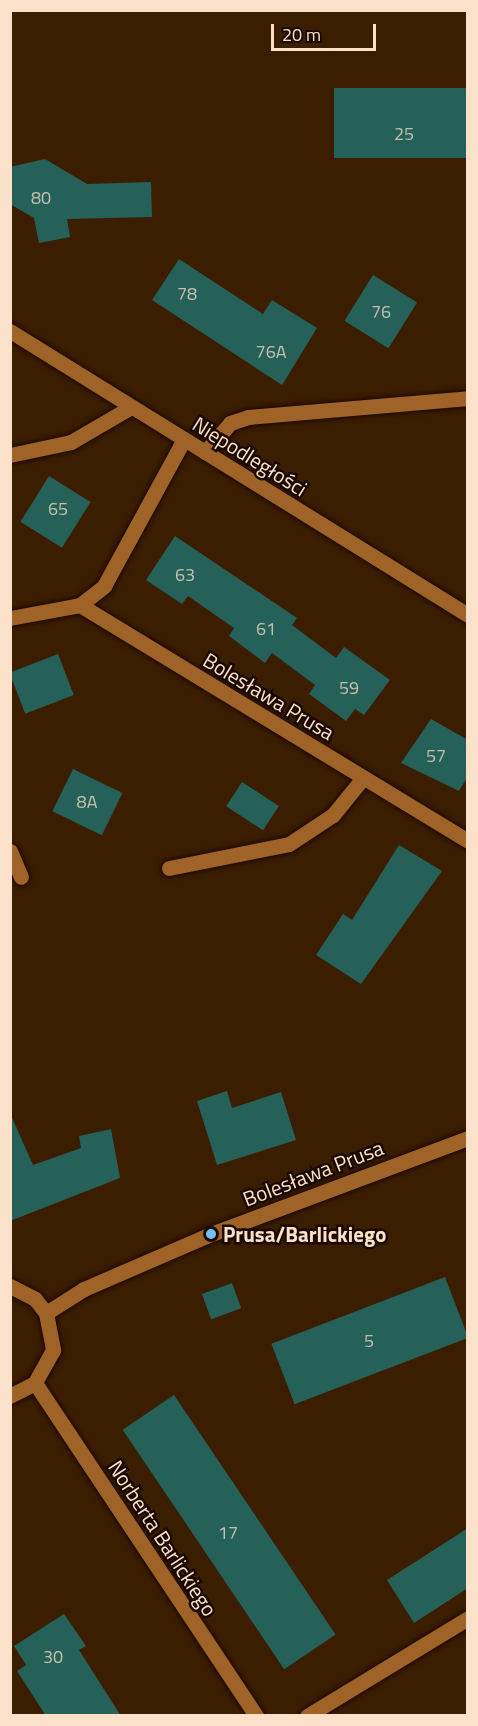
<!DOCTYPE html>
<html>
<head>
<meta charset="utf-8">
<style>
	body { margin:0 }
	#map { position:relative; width:478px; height:1726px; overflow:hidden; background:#3b1d00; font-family:"Titillium Web",sans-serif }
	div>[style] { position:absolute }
	.building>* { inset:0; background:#256158; transform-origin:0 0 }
	.roads { filter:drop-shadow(0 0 2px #1b0900) drop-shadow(0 0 2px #1b0900) }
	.minor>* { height:15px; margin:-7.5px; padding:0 7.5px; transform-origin:7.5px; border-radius:7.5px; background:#9f6328 }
	.dots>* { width:16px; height:16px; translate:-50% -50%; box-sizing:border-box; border:3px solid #1b0900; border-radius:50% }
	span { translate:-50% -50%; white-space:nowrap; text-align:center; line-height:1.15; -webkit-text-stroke:5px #1b0900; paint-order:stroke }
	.number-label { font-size:18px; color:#c6c1ae }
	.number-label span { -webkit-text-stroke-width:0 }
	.street-label { font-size:21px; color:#fce1ca }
	.poi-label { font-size:21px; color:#fce1ca; font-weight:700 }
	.left { translate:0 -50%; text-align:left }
	.frame { position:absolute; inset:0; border:12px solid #fce1ca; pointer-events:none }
	.scale { position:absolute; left:271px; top:24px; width:105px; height:27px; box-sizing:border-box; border:3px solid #fce1ca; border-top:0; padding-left:8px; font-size:18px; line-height:21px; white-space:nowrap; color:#fce1ca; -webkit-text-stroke:4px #1b0900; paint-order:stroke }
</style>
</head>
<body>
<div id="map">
	<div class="building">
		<i style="left:468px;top:88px;width:70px;height:134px;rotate:90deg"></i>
		<i style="clip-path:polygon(45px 159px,87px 184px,151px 182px,152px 217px,67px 219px,70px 237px,39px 243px,34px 218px,10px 204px,10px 167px)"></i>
		<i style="clip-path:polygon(179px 259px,263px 314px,272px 300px,317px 328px,282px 385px,152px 300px)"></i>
		<i style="left:373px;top:275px;width:52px;height:54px;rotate:32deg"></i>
		<i style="left:49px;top:476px;width:49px;height:54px;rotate:32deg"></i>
		<i style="clip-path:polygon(175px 536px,297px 618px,292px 625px,336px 658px,344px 647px,390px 680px,364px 715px,355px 709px,346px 721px,309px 694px,315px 685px,272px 653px,265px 663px,229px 636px,234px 628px,188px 596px,182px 604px,146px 580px)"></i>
		<i style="left:58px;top:654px;width:44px;height:52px;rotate:69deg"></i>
		<i style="clip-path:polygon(431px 719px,468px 740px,468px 776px,459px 791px,401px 763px)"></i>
		<i style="left:73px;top:769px;width:55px;height:47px;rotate:26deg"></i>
		<i style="left:242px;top:782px;width:44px;height:29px;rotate:33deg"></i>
		<i style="clip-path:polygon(399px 845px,442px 871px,361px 984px,316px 955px,343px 914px,352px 920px)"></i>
		<i style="clip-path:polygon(227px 1091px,232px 1108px,281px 1092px,296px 1140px,217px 1165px,197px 1101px)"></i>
		<i style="clip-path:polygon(10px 1113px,33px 1165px,81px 1148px,79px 1136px,111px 1129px,120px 1178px,10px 1221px)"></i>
		<i style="left:445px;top:1277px;width:65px;height:186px;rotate:69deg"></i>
		<i style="left:232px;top:1283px;width:27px;height:32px;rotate:70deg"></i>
		<i style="left:174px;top:1395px;width:289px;height:62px;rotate:56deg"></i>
		<i style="clip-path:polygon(468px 1528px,468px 1588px,414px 1623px,387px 1580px)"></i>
		<i style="clip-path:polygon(64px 1614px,86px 1646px,79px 1650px,121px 1716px,46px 1716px,17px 1671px,26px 1665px,14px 1646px)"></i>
	</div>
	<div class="roads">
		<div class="minor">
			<i style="left:10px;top:331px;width:539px;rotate:31.8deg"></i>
			<i style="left:205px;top:452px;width:38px;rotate:-49deg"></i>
			<i style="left:230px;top:423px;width:19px;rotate:-18deg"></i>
			<i style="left:248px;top:417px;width:221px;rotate:-4.9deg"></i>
			<i style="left:10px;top:455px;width:62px;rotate:-12deg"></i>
			<i style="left:71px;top:442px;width:69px;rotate:-30.3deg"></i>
			<i style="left:80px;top:605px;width:454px;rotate:31.3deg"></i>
			<i style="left:10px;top:618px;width:71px;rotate:-10.5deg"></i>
			<i style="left:80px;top:605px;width:31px;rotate:-38deg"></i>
			<i style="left:104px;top:586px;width:167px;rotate:-61.4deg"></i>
			<i style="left:10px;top:851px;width:28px;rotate:67deg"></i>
			<i style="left:169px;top:868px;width:122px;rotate:-11.3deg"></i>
			<i style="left:289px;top:844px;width:53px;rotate:-33.4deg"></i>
			<i style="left:333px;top:815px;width:48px;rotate:-51deg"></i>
			<i style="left:10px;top:1286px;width:28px;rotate:27deg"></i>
			<i style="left:35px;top:1299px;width:18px;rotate:52deg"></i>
			<i style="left:46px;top:1313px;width:38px;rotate:79deg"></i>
			<i style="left:53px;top:1350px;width:38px;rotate:119deg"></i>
			<i style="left:35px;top:1383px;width:28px;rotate:153deg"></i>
			<i style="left:46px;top:1313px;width:45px;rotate:-32.3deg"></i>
			<i style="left:84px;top:1289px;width:138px;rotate:-23.4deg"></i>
			<i style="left:211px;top:1234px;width:274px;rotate:-20.5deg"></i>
			<i style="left:35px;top:1383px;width:400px;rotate:56.4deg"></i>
			<i style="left:307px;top:1716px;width:188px;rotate:-31.3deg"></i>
		</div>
	</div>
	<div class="dots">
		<i style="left:211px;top:1234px;background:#76c0f7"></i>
	</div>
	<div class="number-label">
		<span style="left:404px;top:134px">25</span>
		<span style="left:41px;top:198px">80</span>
		<span style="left:187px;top:294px">78</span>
		<span style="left:381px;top:312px">76</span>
		<span style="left:271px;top:352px">76A</span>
		<span style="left:58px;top:509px">65</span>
		<span style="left:185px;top:575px">63</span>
		<span style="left:266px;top:629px">61</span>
		<span style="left:349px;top:688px">59</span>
		<span style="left:436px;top:756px">57</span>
		<span style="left:87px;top:802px">8A</span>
		<span style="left:369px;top:1341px">5</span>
		<span style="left:228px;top:1533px">17</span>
		<span style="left:53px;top:1657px">30</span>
	</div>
	<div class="street-label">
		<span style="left:250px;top:456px;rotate:32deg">Niepodległości</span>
		<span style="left:269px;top:696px;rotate:31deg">Bolesława Prusa</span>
		<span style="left:313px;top:1173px;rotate:-21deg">Bolesława Prusa</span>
		<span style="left:163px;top:1538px;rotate:57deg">Norberta Barlickiego</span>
	</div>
	<div class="poi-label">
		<span class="left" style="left:223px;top:1234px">Prusa/Barlickiego</span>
	</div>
	<div class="frame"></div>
	<div class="scale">20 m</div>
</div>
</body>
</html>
